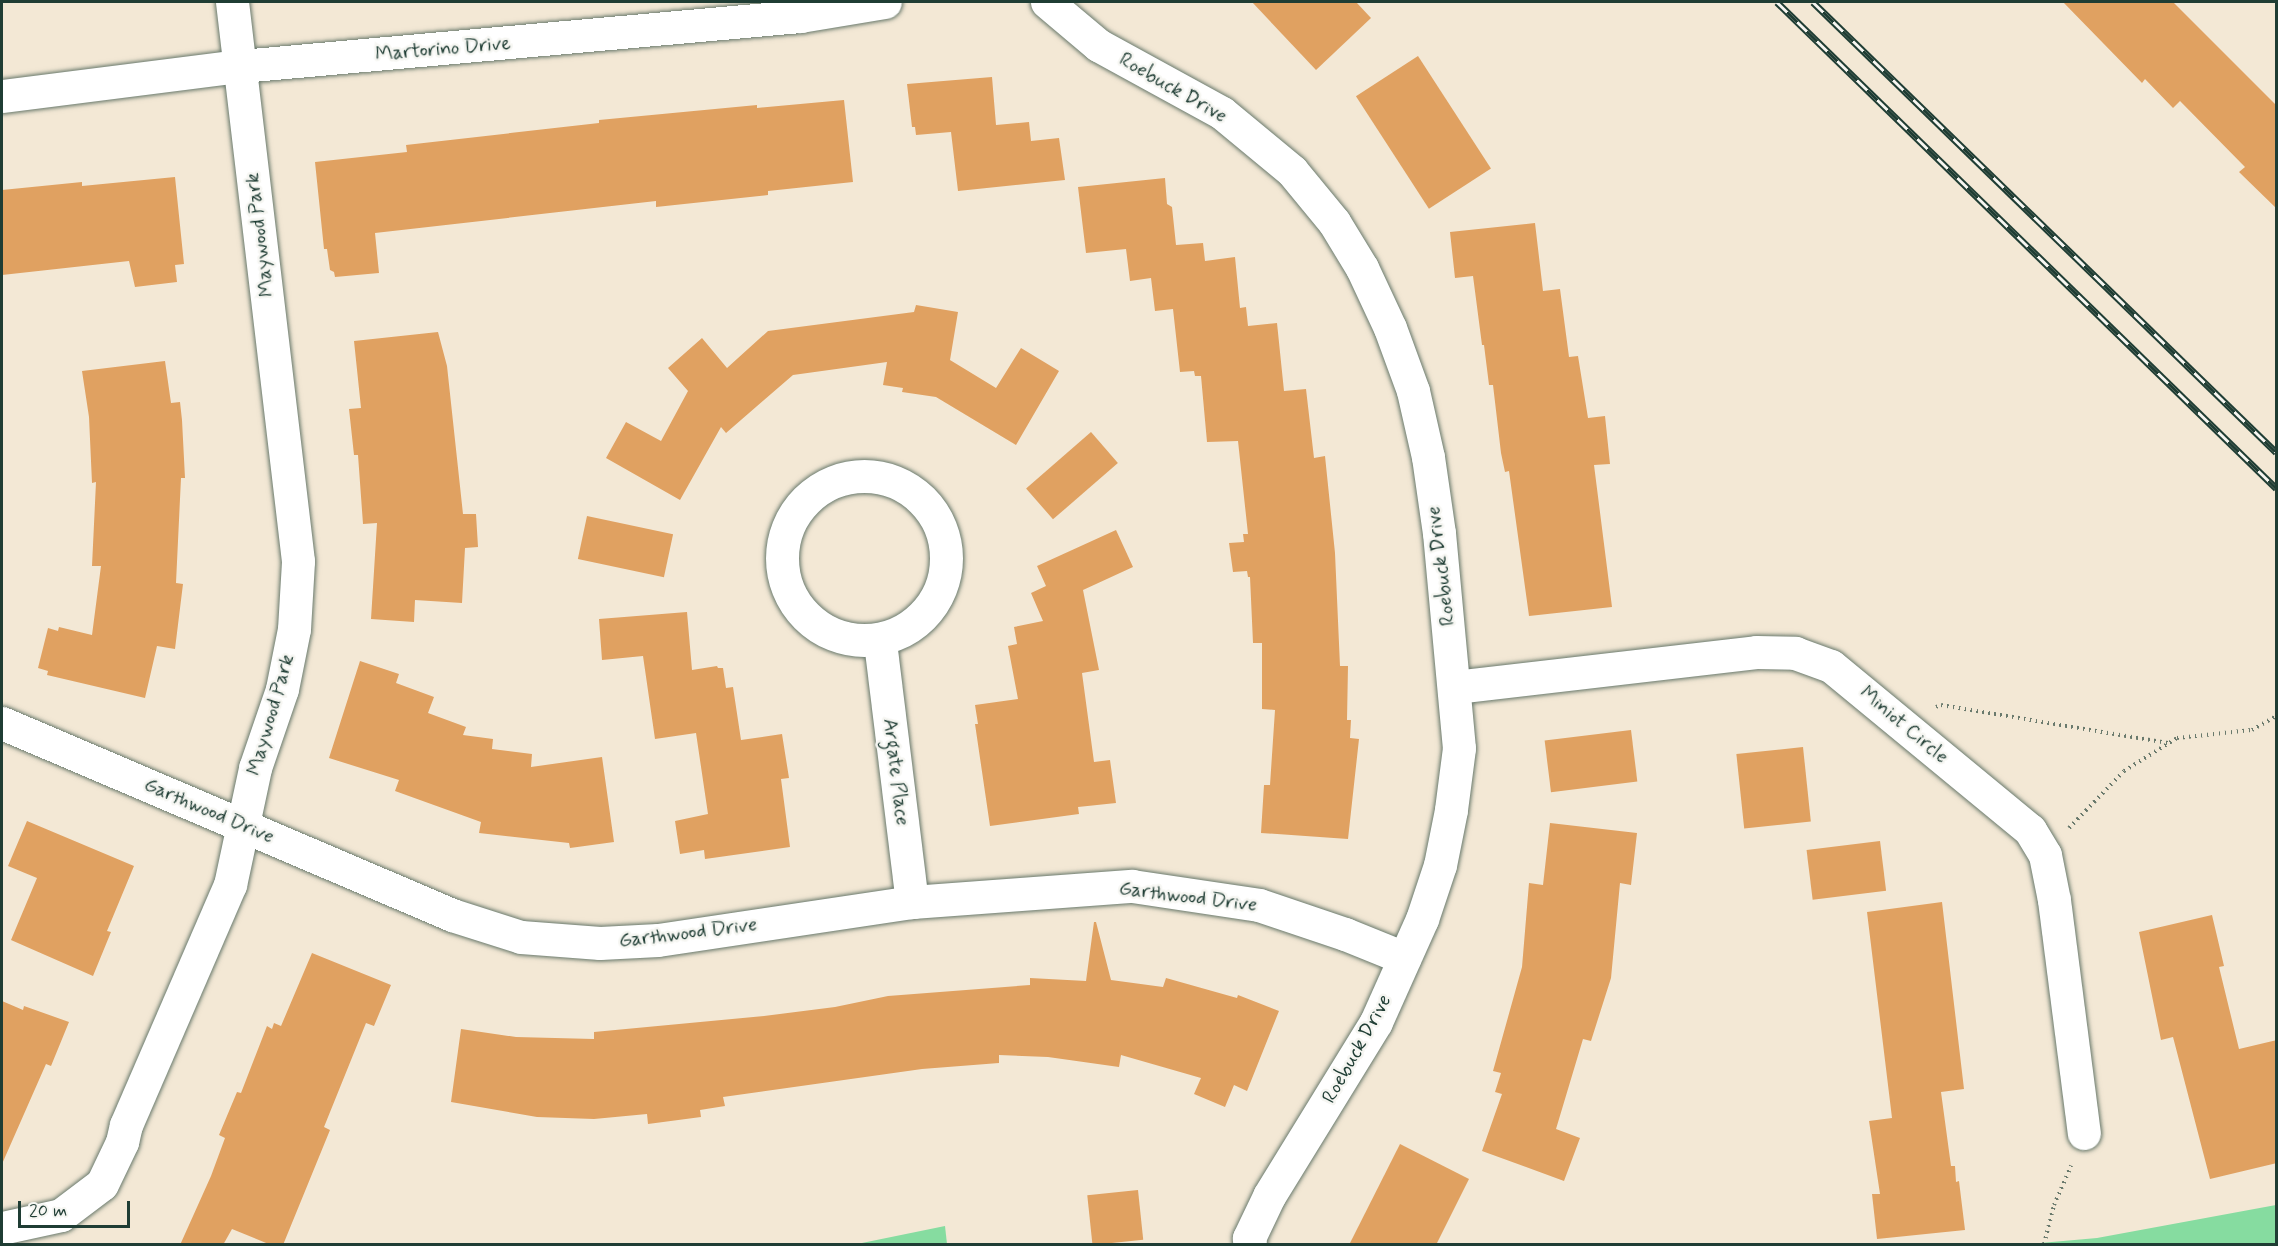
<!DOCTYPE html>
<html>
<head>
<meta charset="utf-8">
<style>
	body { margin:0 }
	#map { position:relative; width:2278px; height:1246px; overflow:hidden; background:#f3e8d5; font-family:Mynerve,sans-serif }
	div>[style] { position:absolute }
	.green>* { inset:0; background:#86dca0 }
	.building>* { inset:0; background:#e0a161; transform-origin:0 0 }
	.path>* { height:4px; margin-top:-2px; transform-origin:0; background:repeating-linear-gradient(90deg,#69796c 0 1.5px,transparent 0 6px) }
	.roads { filter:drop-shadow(0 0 2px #69796c) drop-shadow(0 0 2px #69796c) }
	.minor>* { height:33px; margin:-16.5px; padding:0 16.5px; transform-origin:16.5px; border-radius:16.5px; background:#fff }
	.minor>.ring { margin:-16.5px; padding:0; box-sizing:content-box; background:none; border:33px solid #fff; border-radius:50% }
	.rail>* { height:7px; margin-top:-3.5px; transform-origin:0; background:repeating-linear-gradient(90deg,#f6f6f2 0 14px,#1f3d34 0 28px); box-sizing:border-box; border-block:2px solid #1f3d34 }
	span { translate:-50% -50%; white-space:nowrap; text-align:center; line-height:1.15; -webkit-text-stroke:5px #f6f6f2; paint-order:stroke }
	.street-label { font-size:20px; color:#1f3d34 }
	.frame { position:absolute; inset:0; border:3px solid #1f3d34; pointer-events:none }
	.scale { position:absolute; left:18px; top:1201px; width:112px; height:27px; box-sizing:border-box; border:3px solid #1f3d34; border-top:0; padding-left:8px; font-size:18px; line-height:21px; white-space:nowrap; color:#1f3d34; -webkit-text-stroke:4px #f6f6f2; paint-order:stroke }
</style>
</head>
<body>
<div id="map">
	<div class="green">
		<i style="clip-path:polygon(2276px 1205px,2276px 1244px,2030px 1244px,2097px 1238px)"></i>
		<i style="clip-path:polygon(945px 1226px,947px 1244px,857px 1244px)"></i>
	</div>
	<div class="building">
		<i style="clip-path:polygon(1252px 2px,1356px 2px,1371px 18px,1316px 70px)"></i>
		<i style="clip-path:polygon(2063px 2px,2173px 2px,2277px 106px,2277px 209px,2239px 172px,2245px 167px,2180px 101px,2173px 108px,2145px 79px,2142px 83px)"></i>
		<i style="left:1418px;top:56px;width:134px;height:74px;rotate:57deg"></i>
		<i style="clip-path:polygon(992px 77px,996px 125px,1029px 122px,1031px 141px,1059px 138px,1065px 180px,958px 191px,951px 132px,916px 135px,915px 127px,912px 127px,907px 84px)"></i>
		<i style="clip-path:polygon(844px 100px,853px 182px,768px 191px,768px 195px,656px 207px,656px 201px,375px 233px,379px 273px,335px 277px,334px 272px,330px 270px,327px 249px,324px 249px,315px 162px,407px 152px,406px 145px,599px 123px,599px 120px,757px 105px,757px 108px)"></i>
		<i style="clip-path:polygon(175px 177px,184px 264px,175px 265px,177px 282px,135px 287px,129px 261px,2px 275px,2px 190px,82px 182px,82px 186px)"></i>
		<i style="clip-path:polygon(1165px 178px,1167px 204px,1172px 207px,1176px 245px,1203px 243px,1205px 261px,1235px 257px,1240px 308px,1246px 307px,1248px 326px,1277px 323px,1284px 391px,1306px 389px,1314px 458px,1325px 456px,1335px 553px,1340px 666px,1348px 666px,1347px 720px,1351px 720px,1350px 738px,1359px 739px,1348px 839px,1261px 833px,1264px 785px,1270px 785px,1275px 710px,1262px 709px,1262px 643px,1253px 643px,1250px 577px,1248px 577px,1247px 571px,1233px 572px,1229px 543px,1244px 542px,1243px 534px,1248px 534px,1238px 441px,1207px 442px,1201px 376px,1195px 376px,1194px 371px,1180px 372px,1173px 309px,1155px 311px,1151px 278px,1130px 281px,1126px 249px,1086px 253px,1078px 187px)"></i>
		<i style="clip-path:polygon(1535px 223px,1543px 291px,1560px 289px,1569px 357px,1578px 356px,1588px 418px,1605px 416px,1610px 464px,1594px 465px,1612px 607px,1529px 616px,1509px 471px,1505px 472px,1501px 453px,1493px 385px,1489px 385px,1484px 345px,1482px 345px,1473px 276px,1455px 278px,1450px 232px)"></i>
		<i style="clip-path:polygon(916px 305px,958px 312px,950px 360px,996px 388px,1021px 348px,1059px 371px,1016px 445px,936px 397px,902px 392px,903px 388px,883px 385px,887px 362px,793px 375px,726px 433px,721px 427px,680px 500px,606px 458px,626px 422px,661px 441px,688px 391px,668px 368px,702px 338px,727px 368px,768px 331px,914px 312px)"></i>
		<i style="clip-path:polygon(438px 332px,447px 366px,463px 514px,476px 514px,478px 547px,465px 548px,462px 603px,415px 600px,414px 622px,371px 619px,377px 523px,363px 524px,358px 455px,354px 455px,349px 409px,361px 408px,354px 341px)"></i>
		<i style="clip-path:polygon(165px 361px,171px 403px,180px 402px,182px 420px,185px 478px,181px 478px,176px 583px,183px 584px,175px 649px,157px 646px,145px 698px,47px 675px,48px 671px,38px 668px,48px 628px,58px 631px,59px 627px,92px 635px,101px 566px,92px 566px,96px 482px,92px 483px,89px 417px,82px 371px)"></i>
		<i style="left:1091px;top:432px;width:41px;height:86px;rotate:49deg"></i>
		<i style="left:587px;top:516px;width:88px;height:44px;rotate:12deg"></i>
		<i style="clip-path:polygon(1116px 530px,1133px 567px,1083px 590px,1099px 670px,1082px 673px,1094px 762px,1110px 760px,1116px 803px,1078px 807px,1079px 814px,990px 826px,975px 724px,978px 724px,975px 705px,1018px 699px,1008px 646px,1017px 644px,1014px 627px,1043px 621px,1031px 593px,1046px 586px,1037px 566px)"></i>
		<i style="clip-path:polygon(687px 612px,692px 670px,717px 666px,718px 668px,723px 668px,726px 688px,733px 687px,741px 740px,782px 734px,789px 778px,781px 779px,790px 847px,705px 859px,704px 850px,680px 854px,675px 821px,708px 814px,696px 733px,655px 739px,643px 656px,602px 660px,599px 619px)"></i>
		<i style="clip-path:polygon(360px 661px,399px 674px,396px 683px,434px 697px,428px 713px,466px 727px,463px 735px,493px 739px,492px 749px,532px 754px,531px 767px,602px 757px,614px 842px,570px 848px,569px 843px,479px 833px,481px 822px,395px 791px,399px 780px,329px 758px)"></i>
		<i style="left:1631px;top:730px;width:52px;height:87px;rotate:83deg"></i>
		<i style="left:1803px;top:747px;width:75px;height:67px;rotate:84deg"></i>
		<i style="clip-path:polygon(27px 821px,134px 866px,107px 931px,111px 932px,93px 976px,11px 940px,37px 878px,8px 866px)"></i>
		<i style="clip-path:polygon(1550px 823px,1637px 833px,1631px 885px,1620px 883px,1611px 978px,1591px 1041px,1583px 1039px,1556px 1129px,1580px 1138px,1564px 1181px,1482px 1151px,1502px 1094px,1495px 1092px,1501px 1073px,1493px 1071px,1522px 967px,1529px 883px,1543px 885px)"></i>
		<i style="left:1880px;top:841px;width:50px;height:74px;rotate:83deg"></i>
		<i style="clip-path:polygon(1942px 902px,1964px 1089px,1941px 1092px,1951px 1166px,1955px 1166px,1956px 1182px,1959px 1181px,1965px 1230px,1877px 1239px,1872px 1194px,1880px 1194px,1869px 1121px,1892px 1118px,1867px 912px)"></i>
		<i style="clip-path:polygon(2212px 915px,2224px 966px,2219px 967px,2239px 1049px,2277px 1040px,2277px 1163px,2210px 1179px,2173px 1037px,2161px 1040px,2139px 932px)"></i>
		<i style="clip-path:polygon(1094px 922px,1096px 922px,1111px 980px,1163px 987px,1166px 978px,1237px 998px,1238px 995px,1279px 1011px,1247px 1091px,1234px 1085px,1225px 1107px,1194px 1094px,1201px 1078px,1121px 1055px,1119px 1067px,1048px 1057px,999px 1055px,999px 1063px,922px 1069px,723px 1097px,725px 1106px,700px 1110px,701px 1117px,648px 1124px,647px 1114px,594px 1119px,537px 1117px,451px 1102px,461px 1029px,516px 1037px,594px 1039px,594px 1032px,764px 1016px,835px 1007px,888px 996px,1030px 985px,1030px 978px,1086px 981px)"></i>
		<i style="clip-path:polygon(312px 953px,391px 985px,374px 1026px,366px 1023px,324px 1127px,330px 1130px,283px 1245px,271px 1245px,232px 1229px,223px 1245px,180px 1245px,211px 1176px,225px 1138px,219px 1135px,237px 1092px,241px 1093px,267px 1026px,272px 1029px,274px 1023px,281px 1026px)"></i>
		<i style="clip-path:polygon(2px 1001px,23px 1010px,24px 1006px,69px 1022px,51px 1066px,46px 1064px,2px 1164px)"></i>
		<i style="clip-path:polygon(1400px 1144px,1469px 1179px,1436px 1245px,1349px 1245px)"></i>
		<i style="left:1138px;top:1190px;width:50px;height:51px;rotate:84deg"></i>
	</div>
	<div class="path">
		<i style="left:1936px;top:707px;width:5px;rotate:-22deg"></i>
		<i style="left:1941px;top:705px;width:230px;rotate:9.5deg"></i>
		<i style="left:2069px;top:828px;width:79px;rotate:-46deg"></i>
		<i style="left:2124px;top:771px;width:62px;rotate:-31.9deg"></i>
		<i style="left:2177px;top:738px;width:75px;rotate:-6.1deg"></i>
		<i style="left:2252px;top:730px;width:28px;rotate:-30deg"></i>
		<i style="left:2044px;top:1244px;width:40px;rotate:-75.6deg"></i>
		<i style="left:2054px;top:1205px;width:43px;rotate:-66.4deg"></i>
	</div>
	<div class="roads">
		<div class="minor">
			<i style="left:1047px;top:2px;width:67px;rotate:40.1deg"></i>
			<i style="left:1098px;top:45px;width:141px;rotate:28.7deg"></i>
			<i style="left:1222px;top:113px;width:91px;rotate:39.6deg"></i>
			<i style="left:1292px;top:171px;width:66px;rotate:50.5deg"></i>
			<i style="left:1334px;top:222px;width:54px;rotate:58.7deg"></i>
			<i style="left:1362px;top:268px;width:66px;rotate:65deg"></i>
			<i style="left:1390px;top:328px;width:67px;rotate:69.9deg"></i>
			<i style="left:1413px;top:391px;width:68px;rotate:77.2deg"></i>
			<i style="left:1428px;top:457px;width:77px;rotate:81.8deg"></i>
			<i style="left:1439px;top:533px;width:216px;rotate:84.7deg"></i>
			<i style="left:1459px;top:748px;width:63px;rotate:97.4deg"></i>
			<i style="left:1451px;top:810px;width:56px;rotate:101.3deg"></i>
			<i style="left:1440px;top:865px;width:57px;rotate:108.4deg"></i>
			<i style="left:1422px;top:919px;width:113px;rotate:114.1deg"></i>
			<i style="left:1376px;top:1022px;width:204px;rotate:121.6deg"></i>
			<i style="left:1269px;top:1196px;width:47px;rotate:115.5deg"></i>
			<i style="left:1249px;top:1238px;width:6px;rotate:81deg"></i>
			<i style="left:2px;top:96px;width:241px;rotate:-7.2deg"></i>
			<i style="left:241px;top:66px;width:561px;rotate:-5.11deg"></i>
			<i style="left:800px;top:16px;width:86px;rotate:-9.4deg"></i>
			<i class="ring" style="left:782px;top:476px;width:131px;height:131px"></i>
			<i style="left:880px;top:642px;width:262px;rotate:83deg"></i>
			<i style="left:1455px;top:687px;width:303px;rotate:-6.6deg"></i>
			<i style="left:1756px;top:652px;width:39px;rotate:1deg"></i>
			<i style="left:1795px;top:653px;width:38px;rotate:20deg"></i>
			<i style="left:1831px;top:666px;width:258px;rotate:39.5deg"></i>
			<i style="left:2030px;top:830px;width:29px;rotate:59deg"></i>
			<i style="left:2045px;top:855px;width:46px;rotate:78.7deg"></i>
			<i style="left:2054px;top:900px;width:235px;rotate:82.7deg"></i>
			<i style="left:2px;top:723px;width:489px;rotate:23.1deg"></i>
			<i style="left:452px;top:915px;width:72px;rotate:17.7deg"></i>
			<i style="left:521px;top:937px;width:79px;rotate:4.3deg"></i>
			<i style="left:600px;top:943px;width:58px;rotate:-3deg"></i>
			<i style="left:658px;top:940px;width:257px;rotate:-8.5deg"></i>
			<i style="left:912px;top:902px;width:221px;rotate:-4.2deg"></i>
			<i style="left:1132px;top:886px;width:128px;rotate:8.5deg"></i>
			<i style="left:1259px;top:905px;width:91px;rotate:18.6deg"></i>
			<i style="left:1345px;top:934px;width:64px;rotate:22.1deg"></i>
			<i style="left:2px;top:1228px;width:60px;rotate:-12.4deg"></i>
			<i style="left:61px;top:1215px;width:51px;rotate:-37.1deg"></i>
			<i style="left:102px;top:1184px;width:47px;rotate:-64.5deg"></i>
			<i style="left:122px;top:1142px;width:17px;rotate:-77deg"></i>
			<i style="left:126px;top:1125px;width:262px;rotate:-66.6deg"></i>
			<i style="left:230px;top:885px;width:120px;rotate:-77.9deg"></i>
			<i style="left:255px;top:768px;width:83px;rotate:-71.1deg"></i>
			<i style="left:282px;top:689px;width:61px;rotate:-78.7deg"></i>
			<i style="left:294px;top:629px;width:68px;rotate:-86.6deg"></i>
			<i style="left:298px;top:561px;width:563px;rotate:-96.73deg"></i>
		</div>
	</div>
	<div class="rail">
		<i style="left:1777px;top:2px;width:697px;rotate:44.24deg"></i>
		<i style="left:1813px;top:2px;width:646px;rotate:44.18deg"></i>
	</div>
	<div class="street-label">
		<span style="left:443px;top:49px;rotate:-5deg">Martorino Drive</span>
		<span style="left:1173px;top:88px;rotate:30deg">Roebuck Drive</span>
		<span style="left:260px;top:235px;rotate:-97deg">Maywood Park</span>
		<span style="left:1441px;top:566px;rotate:-97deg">Roebuck Drive</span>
		<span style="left:271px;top:715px;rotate:-74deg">Maywood Park</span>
		<span style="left:1904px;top:725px;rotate:40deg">Miniot Circle</span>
		<span style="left:896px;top:772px;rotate:83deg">Argate Place</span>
		<span style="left:209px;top:811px;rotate:23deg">Garthwood Drive</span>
		<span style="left:1188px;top:897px;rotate:7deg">Garthwood Drive</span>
		<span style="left:688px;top:933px;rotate:-7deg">Garthwood Drive</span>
		<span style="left:1357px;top:1049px;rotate:-61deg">Roebuck Drive</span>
	</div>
	<div class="frame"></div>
	<div class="scale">20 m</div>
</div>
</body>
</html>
